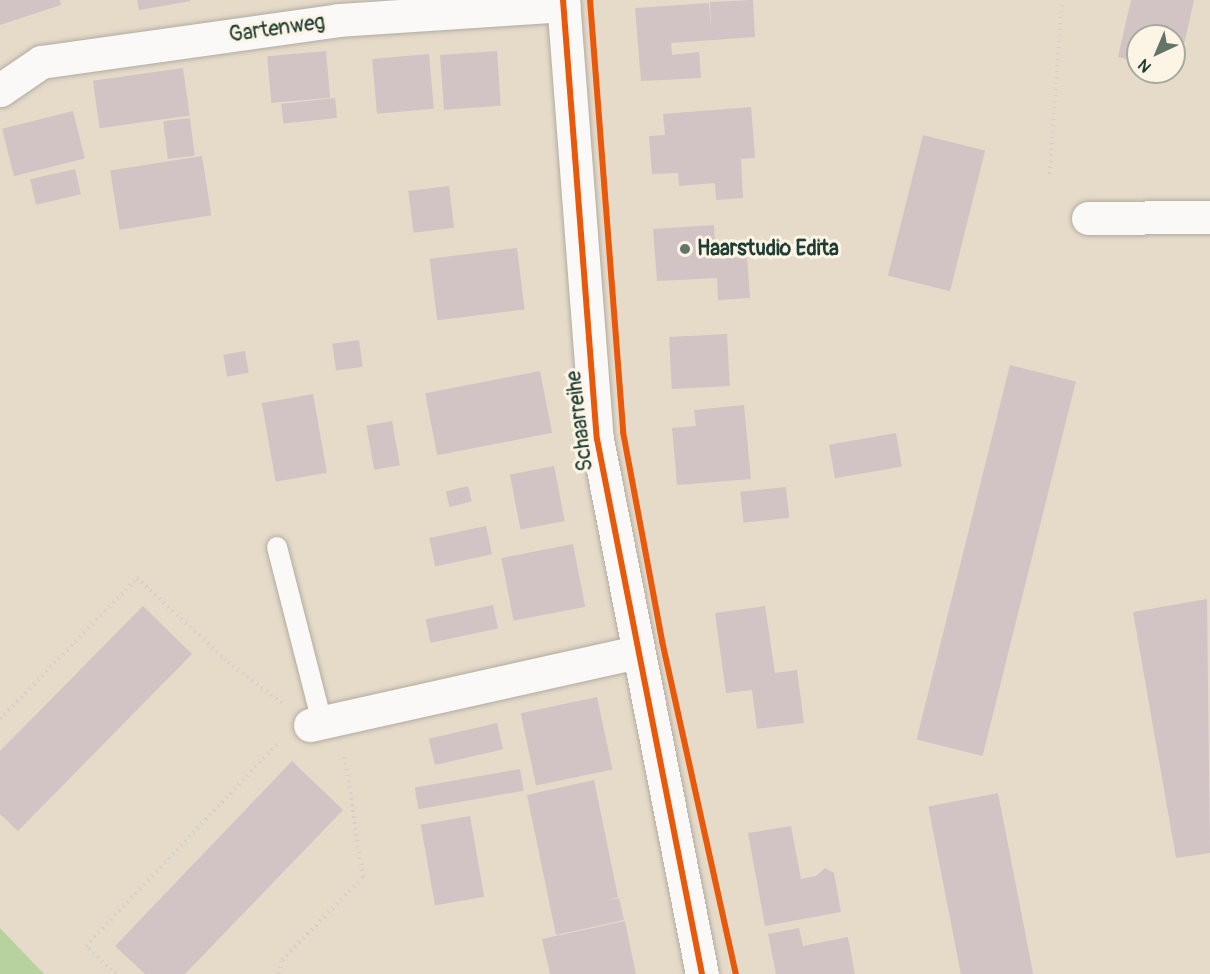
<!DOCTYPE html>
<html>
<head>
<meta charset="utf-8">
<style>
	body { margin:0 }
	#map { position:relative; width:1210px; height:974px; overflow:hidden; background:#e6dac9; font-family:Pangolin,sans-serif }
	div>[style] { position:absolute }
	.green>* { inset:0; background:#b7d19f }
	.building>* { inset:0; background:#d2c4c5; transform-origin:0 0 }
	.path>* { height:4px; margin-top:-2px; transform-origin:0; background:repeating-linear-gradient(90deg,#d2d0cc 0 1.5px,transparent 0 6px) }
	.roads { filter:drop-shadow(0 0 2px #b0aca0) drop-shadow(0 0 2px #b0aca0) }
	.lane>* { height:20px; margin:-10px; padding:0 10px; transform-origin:10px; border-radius:10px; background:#fbf9f7 }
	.street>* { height:33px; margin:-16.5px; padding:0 16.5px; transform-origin:16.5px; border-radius:16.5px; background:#fbf9f7 }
	.secondary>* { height:33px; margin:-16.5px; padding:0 16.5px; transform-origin:16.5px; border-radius:16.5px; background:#fbf9f7 }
	.cycleway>* { height:6px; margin:-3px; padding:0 3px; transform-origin:3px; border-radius:3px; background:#e8590c }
	.dots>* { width:16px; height:16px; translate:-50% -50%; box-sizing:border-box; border:3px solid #fcf5e5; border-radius:50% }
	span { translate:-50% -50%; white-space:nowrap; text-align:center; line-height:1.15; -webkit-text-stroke:6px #fcf5e5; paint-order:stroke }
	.street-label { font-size:21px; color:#1f3d34 }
	.poi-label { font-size:21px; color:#1f3d34; font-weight:700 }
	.left { translate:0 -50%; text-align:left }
	.north { position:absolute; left:1126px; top:24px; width:60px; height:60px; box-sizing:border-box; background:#fcf5e5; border:2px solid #a4ab9e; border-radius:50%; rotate:224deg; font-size:16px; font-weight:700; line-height:24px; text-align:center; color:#1f3d34 }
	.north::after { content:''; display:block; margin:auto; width:21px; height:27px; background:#657468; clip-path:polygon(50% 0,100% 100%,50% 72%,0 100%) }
</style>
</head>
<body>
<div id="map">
	<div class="green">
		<i style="clip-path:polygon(0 928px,44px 974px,0 974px)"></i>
	</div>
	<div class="building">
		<i style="clip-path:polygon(0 0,60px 0,61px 5px,0 25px)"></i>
		<i style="clip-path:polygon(137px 0,190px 0,191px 1px,139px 10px)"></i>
		<i style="clip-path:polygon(753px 0,755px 37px,671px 43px,672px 55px,699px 52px,701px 78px,641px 81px,635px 8px,709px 3px,711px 29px,710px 2px)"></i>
		<i style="clip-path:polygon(1131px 0,1194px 0,1178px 71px,1174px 70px,1174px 36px,1138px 36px,1138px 62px,1118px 57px)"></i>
		<i style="left:326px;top:51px;width:47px;height:59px;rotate:85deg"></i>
		<i style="left:497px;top:51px;width:55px;height:57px;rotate:86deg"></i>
		<i style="left:429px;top:54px;width:55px;height:57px;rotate:85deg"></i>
		<i style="left:183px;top:68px;width:48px;height:91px;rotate:82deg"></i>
		<i style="left:335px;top:98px;width:20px;height:54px;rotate:84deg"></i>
		<i style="clip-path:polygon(751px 107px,755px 158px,741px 159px,743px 198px,716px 200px,715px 183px,679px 186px,678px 173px,652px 174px,649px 136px,665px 135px,663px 114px)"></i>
		<i style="left:73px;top:111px;width:49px;height:73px;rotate:76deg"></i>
		<i style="left:190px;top:118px;width:38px;height:27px;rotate:83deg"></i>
		<i style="left:923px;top:135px;width:64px;height:145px;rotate:14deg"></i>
		<i style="left:202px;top:156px;width:60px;height:93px;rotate:81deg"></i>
		<i style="left:75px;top:169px;width:26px;height:46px;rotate:77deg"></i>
		<i style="left:449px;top:186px;width:42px;height:41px;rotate:83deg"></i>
		<i style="clip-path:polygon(714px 225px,716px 259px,747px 257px,750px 298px,718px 300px,717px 278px,657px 281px,653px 229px)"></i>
		<i style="left:517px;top:248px;width:62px;height:88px;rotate:83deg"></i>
		<i style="left:727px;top:334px;width:52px;height:58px;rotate:87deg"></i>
		<i style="left:359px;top:340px;width:27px;height:27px;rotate:82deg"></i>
		<i style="left:245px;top:351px;width:22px;height:22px;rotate:80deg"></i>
		<i style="left:1010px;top:365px;width:68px;height:386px;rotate:14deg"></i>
		<i style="left:540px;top:371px;width:63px;height:117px;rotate:79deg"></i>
		<i style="left:313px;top:394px;width:80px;height:52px;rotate:80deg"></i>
		<i style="clip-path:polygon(744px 405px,751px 479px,677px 485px,672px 428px,696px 426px,694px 410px)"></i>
		<i style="left:392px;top:421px;width:45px;height:26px;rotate:80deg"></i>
		<i style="left:896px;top:433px;width:34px;height:68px;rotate:80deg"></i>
		<i style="left:554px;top:466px;width:56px;height:45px;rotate:79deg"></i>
		<i style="left:468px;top:486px;width:16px;height:23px;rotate:76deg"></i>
		<i style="left:786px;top:487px;width:31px;height:46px;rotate:84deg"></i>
		<i style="left:486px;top:526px;width:29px;height:58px;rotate:78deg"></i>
		<i style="left:573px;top:544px;width:64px;height:73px;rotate:79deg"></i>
		<i style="clip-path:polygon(1207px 599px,1210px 853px,1176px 858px,1133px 612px)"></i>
		<i style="left:493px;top:605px;width:24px;height:69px;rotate:78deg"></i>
		<i style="clip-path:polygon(143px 606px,192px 654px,18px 831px,0 814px,0 751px)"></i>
		<i style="clip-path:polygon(765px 606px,775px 673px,797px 670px,804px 723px,757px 729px,752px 690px,726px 693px,715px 613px)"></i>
		<i style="left:597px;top:697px;width:74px;height:78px;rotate:78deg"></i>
		<i style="left:497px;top:723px;width:27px;height:70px;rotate:77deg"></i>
		<i style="clip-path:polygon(292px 761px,343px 810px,185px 974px,145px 974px,115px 946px)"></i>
		<i style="left:520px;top:769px;width:22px;height:107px;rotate:80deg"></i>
		<i style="clip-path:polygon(594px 780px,618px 897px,608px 900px,619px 898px,624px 920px,556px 935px,527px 795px)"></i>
		<i style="left:998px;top:793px;width:184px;height:71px;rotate:79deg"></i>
		<i style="left:470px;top:816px;width:82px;height:50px;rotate:80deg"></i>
		<i style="clip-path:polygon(791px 826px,801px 879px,816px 876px,825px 868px,834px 873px,841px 912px,765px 926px,748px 833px)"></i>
		<i style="clip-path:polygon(625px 921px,636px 974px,550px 974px,542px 939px)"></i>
		<i style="clip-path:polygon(799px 928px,803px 946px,848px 937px,855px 974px,776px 974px,768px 934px)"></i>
	</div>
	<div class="path">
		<i style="left:1050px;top:174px;width:174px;rotate:-86.1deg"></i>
		<i style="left:0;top:719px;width:197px;rotate:-45.8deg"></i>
		<i style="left:137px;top:578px;width:124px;rotate:42.7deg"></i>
		<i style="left:228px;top:662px;width:69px;rotate:37.4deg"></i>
		<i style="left:116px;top:974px;width:41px;rotate:-137deg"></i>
		<i style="left:86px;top:946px;width:282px;rotate:-46.6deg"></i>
		<i style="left:279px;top:974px;width:14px;rotate:-78deg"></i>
		<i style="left:282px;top:960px;width:116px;rotate:-45.7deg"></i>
		<i style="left:363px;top:877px;width:125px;rotate:-98.7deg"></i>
	</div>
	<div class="roads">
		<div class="lane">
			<i style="left:277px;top:547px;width:181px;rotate:75.6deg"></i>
		</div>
		<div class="street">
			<i style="left:0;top:90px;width:50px;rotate:-34.3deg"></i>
			<i style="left:41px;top:62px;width:300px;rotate:-8deg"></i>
			<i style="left:338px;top:20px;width:226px;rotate:-3.8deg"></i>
			<i style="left:1088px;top:218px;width:122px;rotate:-0.5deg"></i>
			<i style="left:310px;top:725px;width:334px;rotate:-12.6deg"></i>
		</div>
		<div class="secondary">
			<i style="left:563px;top:0;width:440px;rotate:85.6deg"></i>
			<i style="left:597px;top:439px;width:545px;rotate:78.9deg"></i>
		</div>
	</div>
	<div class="cycleway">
		<i style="left:563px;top:0;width:440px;rotate:85.6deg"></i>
		<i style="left:597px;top:439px;width:545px;rotate:78.9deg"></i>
		<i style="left:590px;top:0;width:433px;rotate:85.6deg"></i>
		<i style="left:623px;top:432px;width:213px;rotate:79.4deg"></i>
		<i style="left:662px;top:641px;width:341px;rotate:77.5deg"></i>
	</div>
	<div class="dots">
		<i style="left:685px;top:249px;background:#657468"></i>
	</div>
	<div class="street-label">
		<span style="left:277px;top:29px;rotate:-8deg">Gartenweg</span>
		<span style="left:580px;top:421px;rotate:-97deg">Schaarreihe</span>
	</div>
	<div class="poi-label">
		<span class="left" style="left:697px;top:249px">Haarstudio Edita</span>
	</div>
	<div class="north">N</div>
</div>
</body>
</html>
